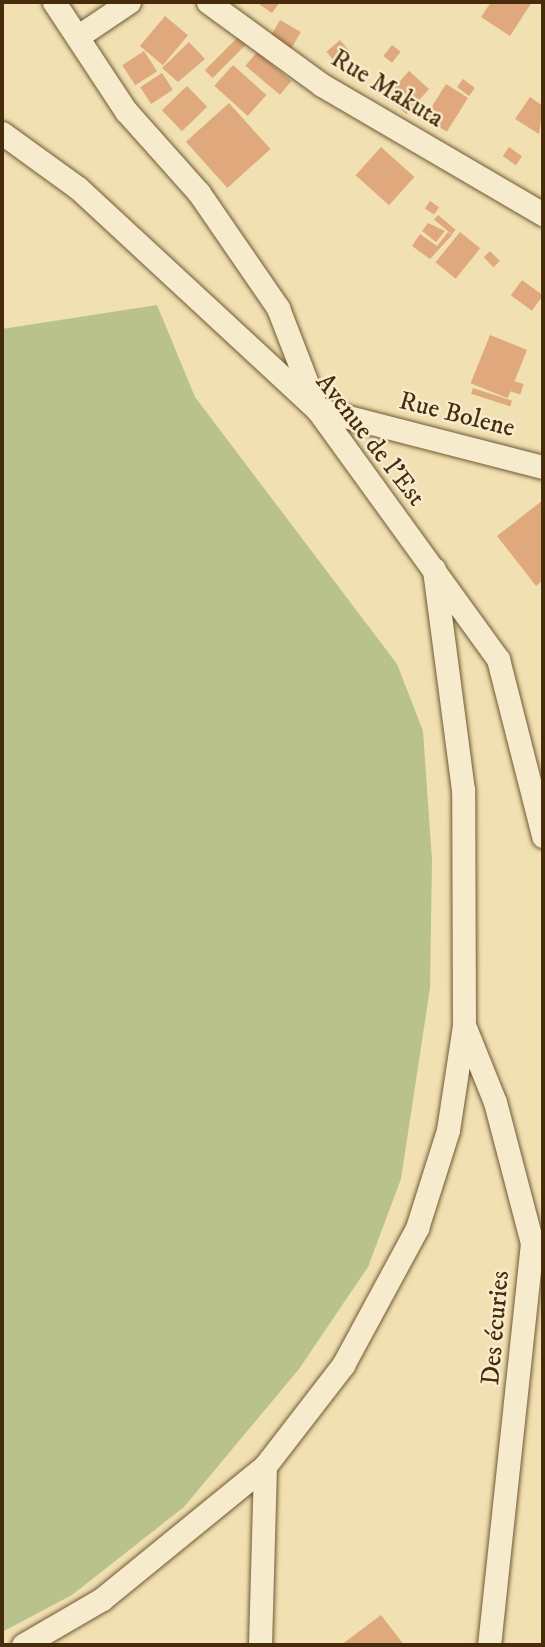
<!DOCTYPE html>
<html>
<head>
<meta charset="utf-8">
<style>
	body { margin:0 }
	#map { position:relative; width:545px; height:1647px; overflow:hidden; background:#f1e0b1; font-family:"IM FELL DW Pica",serif }
	div>[style] { position:absolute }
	.green>* { inset:0; background:#b9c28c }
	.building>* { inset:0; background:#dfa97d; transform-origin:0 0 }
	.roads { filter:drop-shadow(0 0 2px #725935) drop-shadow(0 0 2px #725935) }
	.street>* { height:23px; margin:-11.5px; padding:0 11.5px; transform-origin:11.5px; border-radius:11.5px; background:#f6ebcc }
	span { translate:-50% -50%; white-space:nowrap; text-align:center; line-height:1.15; -webkit-text-stroke:5px #f6ebcc; paint-order:stroke }
	.street-label { font-size:26px; color:#472c0c }
	.frame { position:absolute; inset:0; border:4px solid #472c0c; pointer-events:none }
</style>
</head>
<body>
<div id="map">
	<div class="green">
		<i style="clip-path:polygon(157px 305px,195px 397px,397px 664px,423px 731px,432px 860px,430px 988px,401px 1179px,368px 1267px,299px 1369px,184px 1507px,72px 1595px,2px 1632px,2px 329px)"></i>
	</div>
	<div class="building">
		<i style="clip-path:polygon(256px 2px,280px 2px,272px 13px)"></i>
		<i style="clip-path:polygon(491px 2px,532px 2px,510px 36px,481px 17px)"></i>
		<i style="left:165px;top:16px;width:30px;height:39px;rotate:40deg"></i>
		<i style="left:280px;top:20px;width:24px;height:20px;rotate:30deg"></i>
		<i style="left:238px;top:37px;width:11px;height:47px;rotate:45deg"></i>
		<i style="left:340px;top:40px;width:18px;height:18px;rotate:49deg"></i>
		<i style="clip-path:polygon(189px 42px,205px 59px,178px 82px,162px 68px)"></i>
		<i style="left:392px;top:45px;width:11px;height:14px;rotate:38deg"></i>
		<i style="left:144px;top:51px;width:24px;height:26px;rotate:57deg"></i>
		<i style="left:257px;top:52px;width:45px;height:18px;rotate:40deg"></i>
		<i style="left:233px;top:65px;width:45px;height:28px;rotate:42deg"></i>
		<i style="left:409px;top:71px;width:27px;height:34px;rotate:42deg"></i>
		<i style="left:162px;top:73px;width:20px;height:26px;rotate:57deg"></i>
		<i style="left:463px;top:79px;width:15px;height:10px;rotate:37deg"></i>
		<i style="left:446px;top:84px;width:26px;height:40px;rotate:32deg"></i>
		<i style="left:187px;top:86px;width:29px;height:35px;rotate:46deg"></i>
		<i style="clip-path:polygon(530px 97px,543px 106px,539px 134px,515px 119px)"></i>
		<i style="left:229px;top:103px;width:62px;height:58px;rotate:48deg"></i>
		<i style="left:381px;top:147px;width:45px;height:38px;rotate:42deg"></i>
		<i style="left:509px;top:147px;width:16px;height:11px;rotate:35deg"></i>
		<i style="left:430px;top:201px;width:11px;height:9px;rotate:34deg"></i>
		<i style="left:438px;top:215px;width:23px;height:6px;rotate:40deg"></i>
		<i style="clip-path:polygon(428px 223px,445px 231px,436px 242px,422px 231px)"></i>
		<i style="clip-path:polygon(448px 232px,452px 235px,430px 259px,412px 246px,420px 234px,437px 246px)"></i>
		<i style="left:460px;top:232px;width:26px;height:39px;rotate:39deg"></i>
		<i style="left:490px;top:251px;width:14px;height:9px;rotate:45deg"></i>
		<i style="left:522px;top:280px;width:26px;height:19px;rotate:36deg"></i>
		<i style="left:490px;top:335px;width:40px;height:52px;rotate:22deg"></i>
		<i style="left:514px;top:381px;width:10px;height:11px;rotate:17deg"></i>
		<i style="left:473px;top:388px;width:41px;height:6px;rotate:18deg"></i>
		<i style="clip-path:polygon(543px 500px,543px 580px,536px 586px,497px 536px)"></i>
		<i style="clip-path:polygon(381px 1615px,404px 1645px,341px 1645px)"></i>
	</div>
	<div class="roads">
		<div class="street">
			<i style="left:54px;top:2px;width:131px;rotate:56.6deg"></i>
			<i style="left:126px;top:111px;width:110px;rotate:48.3deg"></i>
			<i style="left:199px;top:193px;width:140px;rotate:55.5deg"></i>
			<i style="left:278px;top:308px;width:108px;rotate:68.9deg"></i>
			<i style="left:317px;top:409px;width:233px;rotate:14.4deg"></i>
			<i style="left:208px;top:2px;width:141px;rotate:36.1deg"></i>
			<i style="left:322px;top:85px;width:256px;rotate:30.3deg"></i>
			<i style="left:80px;top:35px;width:59px;rotate:-34deg"></i>
			<i style="left:2px;top:133px;width:94px;rotate:35.9deg"></i>
			<i style="left:78px;top:188px;width:326px;rotate:42.8deg"></i>
			<i style="left:317px;top:409px;width:309px;rotate:54.1deg"></i>
			<i style="left:498px;top:659px;width:183px;rotate:75.7deg"></i>
			<i style="left:464px;top:1025px;width:83px;rotate:68.1deg"></i>
			<i style="left:495px;top:1102px;width:146px;rotate:75.3deg"></i>
			<i style="left:532px;top:1243px;width:404px;rotate:96.1deg"></i>
			<i style="left:23px;top:1645px;width:91px;rotate:-30.2deg"></i>
			<i style="left:102px;top:1599px;width:210px;rotate:-39.2deg"></i>
			<i style="left:265px;top:1466px;width:128px;rotate:-52.3deg"></i>
			<i style="left:343px;top:1365px;width:156px;rotate:-61.6deg"></i>
			<i style="left:417px;top:1228px;width:103px;rotate:-72.4deg"></i>
			<i style="left:448px;top:1130px;width:106px;rotate:-81.3deg"></i>
			<i style="left:464px;top:1025px;width:235px;rotate:-90.2deg"></i>
			<i style="left:463px;top:790px;width:223px;rotate:-97.5deg"></i>
			<i style="left:260px;top:1645px;width:179px;rotate:-88.4deg"></i>
		</div>
	</div>
	<div class="street-label">
		<span style="left:387px;top:89px;rotate:31deg">Rue Makuta</span>
		<span style="left:457px;top:415px;rotate:14deg">Rue Bolene</span>
		<span style="left:370px;top:440px;rotate:52deg">Avenue de l'Est</span>
		<span style="left:496px;top:1328px;rotate:-85deg">Des écuries</span>
	</div>
	<div class="frame"></div>
</div>
</body>
</html>
